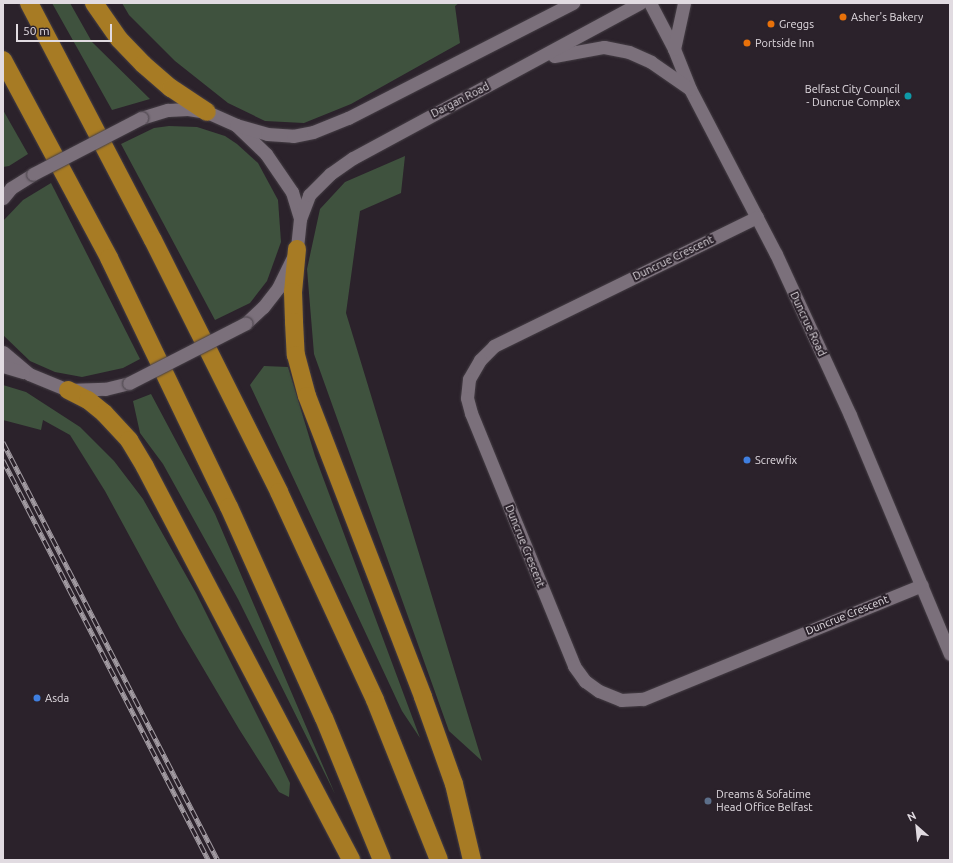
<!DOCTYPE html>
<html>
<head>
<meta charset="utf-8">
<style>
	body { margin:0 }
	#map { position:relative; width:953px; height:863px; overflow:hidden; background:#2b222b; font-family:Ubuntu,sans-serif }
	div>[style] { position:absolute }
	.green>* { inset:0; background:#3f523e }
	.roads { filter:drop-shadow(0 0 1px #453e45) drop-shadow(0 0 1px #453e45) }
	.minor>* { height:13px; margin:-6.5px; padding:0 6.5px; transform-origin:6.5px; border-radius:6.5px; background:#7b707b }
	.highway>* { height:18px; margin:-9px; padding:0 9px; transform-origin:9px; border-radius:9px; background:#a77b24 }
	.rail>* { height:4.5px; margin-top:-2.25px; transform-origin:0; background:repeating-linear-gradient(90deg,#2b222b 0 9px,#a29ba2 0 18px); box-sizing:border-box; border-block:1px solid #a29ba2 }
	.bridges { filter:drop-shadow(0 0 1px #453e45) drop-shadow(0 0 1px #453e45) }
	.minor-bridge>* { height:13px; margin:-6.5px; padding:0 6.5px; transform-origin:6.5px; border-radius:6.5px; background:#7b707b }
	.dots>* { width:11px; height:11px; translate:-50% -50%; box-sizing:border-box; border:2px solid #2b222b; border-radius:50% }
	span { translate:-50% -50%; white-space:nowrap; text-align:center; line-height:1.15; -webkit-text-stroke:4px #2b222b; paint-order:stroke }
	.poi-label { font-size:11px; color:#e1dbe1 }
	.left { translate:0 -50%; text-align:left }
	.right { translate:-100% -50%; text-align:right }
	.street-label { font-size:11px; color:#e1dbe1 }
	.frame { position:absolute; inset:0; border:4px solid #e1dbe1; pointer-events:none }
	.north { position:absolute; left:897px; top:807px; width:40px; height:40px; -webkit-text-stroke:3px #2b222b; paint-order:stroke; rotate:333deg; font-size:11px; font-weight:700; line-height:16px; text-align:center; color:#e1dbe1 }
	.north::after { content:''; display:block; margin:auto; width:14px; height:18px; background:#e1dbe1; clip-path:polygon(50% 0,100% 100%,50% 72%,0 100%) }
	.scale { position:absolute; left:16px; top:24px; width:96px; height:18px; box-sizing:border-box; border:2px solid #e1dbe1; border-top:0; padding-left:5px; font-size:12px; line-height:14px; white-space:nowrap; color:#e1dbe1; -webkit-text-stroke:3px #2b222b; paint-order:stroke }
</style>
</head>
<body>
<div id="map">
	<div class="green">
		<i style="clip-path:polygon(52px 3px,70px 3px,92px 42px,150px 99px,112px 110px)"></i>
		<i style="clip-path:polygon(122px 3px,459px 3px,455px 6px,460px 43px,351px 104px,304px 123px,265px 121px,228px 103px,175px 61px,129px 15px)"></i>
		<i style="clip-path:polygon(3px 110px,28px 154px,9px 166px,3px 167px)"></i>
		<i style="clip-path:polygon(169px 126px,197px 127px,225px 136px,237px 144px,258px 163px,278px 200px,281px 242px,267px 281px,250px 303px,215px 320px,121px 144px,154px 128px)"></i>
		<i style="clip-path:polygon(405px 156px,401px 193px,360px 211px,346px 313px,482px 761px,449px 731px,314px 354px,307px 269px,320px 209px,345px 182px)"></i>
		<i style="clip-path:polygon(51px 183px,140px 359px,123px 368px,82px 377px,55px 372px,30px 361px,3px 335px,3px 221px,23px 200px)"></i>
		<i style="clip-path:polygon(264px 366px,288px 367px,315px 456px,420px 738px,402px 711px,250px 385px)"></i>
		<i style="clip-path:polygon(3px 385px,26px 392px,80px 427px,114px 461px,143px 499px,196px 593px,269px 739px,290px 783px,289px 797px,279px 792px,239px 729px,180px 629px,105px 491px,70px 435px,43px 420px,41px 430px,3px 420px)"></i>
		<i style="clip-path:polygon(151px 394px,215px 514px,335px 794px,238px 599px,163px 464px,140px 433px,133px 401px)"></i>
	</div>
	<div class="roads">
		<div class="minor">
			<i style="left:650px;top:3px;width:52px;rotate:62.4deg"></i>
			<i style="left:674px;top:49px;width:43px;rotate:68.2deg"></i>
			<i style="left:690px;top:89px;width:186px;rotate:62.5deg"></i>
			<i style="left:776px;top:254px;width:177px;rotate:65.3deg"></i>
			<i style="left:850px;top:415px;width:259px;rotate:67.3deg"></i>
			<i style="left:674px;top:49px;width:47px;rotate:-77.7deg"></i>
			<i style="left:554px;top:56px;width:51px;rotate:-10.2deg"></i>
			<i style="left:604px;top:47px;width:25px;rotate:11deg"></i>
			<i style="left:629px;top:52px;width:24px;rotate:24deg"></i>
			<i style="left:651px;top:62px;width:47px;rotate:34.7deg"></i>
			<i style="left:141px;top:118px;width:28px;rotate:-17deg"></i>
			<i style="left:168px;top:110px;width:20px;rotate:-3deg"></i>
			<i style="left:188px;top:109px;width:19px;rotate:9deg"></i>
			<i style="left:207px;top:112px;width:32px;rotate:24deg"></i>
			<i style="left:236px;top:125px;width:42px;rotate:44deg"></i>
			<i style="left:266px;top:154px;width:46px;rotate:55.6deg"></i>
			<i style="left:292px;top:192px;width:28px;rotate:73deg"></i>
			<i style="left:300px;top:219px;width:30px;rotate:96deg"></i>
			<i style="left:297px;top:249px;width:43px;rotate:116deg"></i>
			<i style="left:278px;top:288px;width:24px;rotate:128deg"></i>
			<i style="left:263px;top:307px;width:23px;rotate:137deg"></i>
			<i style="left:236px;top:125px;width:32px;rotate:16deg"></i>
			<i style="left:267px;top:134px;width:26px;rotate:4deg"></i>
			<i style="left:293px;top:136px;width:20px;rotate:-11deg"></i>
			<i style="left:313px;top:132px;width:38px;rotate:-22deg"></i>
			<i style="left:348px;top:118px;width:253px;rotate:-27.1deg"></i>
			<i style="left:3px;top:198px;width:13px;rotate:-51deg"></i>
			<i style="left:11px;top:188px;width:26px;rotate:-32deg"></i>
			<i style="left:757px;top:217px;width:293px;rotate:153.9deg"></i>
			<i style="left:494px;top:346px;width:20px;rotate:135deg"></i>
			<i style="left:480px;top:360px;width:22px;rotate:120deg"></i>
			<i style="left:469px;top:379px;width:19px;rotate:96deg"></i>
			<i style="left:467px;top:398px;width:16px;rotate:75deg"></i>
			<i style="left:471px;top:413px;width:273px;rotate:67.8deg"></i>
			<i style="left:574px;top:666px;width:19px;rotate:54deg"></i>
			<i style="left:585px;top:681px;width:17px;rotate:36deg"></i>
			<i style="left:599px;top:691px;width:24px;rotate:22deg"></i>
			<i style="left:621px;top:700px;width:22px;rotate:-3deg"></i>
			<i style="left:643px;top:699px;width:301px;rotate:-22.2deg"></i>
			<i style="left:300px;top:219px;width:26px;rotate:-69deg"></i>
			<i style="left:309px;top:195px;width:30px;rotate:-45deg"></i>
			<i style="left:330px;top:174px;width:28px;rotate:-35deg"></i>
			<i style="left:353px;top:158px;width:326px;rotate:-28.4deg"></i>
			<i style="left:3px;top:352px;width:34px;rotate:40deg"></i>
			<i style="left:29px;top:374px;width:42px;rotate:22.3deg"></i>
			<i style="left:68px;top:390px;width:37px;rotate:-2deg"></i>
			<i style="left:105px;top:389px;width:25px;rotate:-14deg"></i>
			<i style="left:3px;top:366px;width:21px;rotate:17deg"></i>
		</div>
		<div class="highway">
			<i style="left:29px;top:3px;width:267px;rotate:62.4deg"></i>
			<i style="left:153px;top:240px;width:282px;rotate:63.4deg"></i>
			<i style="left:279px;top:492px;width:229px;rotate:65.2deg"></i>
			<i style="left:375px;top:700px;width:172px;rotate:68.2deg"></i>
			<i style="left:94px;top:3px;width:44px;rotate:55.2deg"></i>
			<i style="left:119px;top:39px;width:35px;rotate:46deg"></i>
			<i style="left:143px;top:64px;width:37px;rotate:41deg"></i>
			<i style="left:171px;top:88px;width:43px;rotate:33.7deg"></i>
			<i style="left:3px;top:60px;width:225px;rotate:61.8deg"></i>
			<i style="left:109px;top:258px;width:276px;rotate:64.3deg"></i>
			<i style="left:229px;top:507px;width:231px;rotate:65.8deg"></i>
			<i style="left:324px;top:718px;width:153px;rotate:67.8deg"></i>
			<i style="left:297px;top:249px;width:43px;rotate:95.3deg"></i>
			<i style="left:293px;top:292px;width:30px;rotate:88deg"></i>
			<i style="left:294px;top:322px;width:33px;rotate:87deg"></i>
			<i style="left:296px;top:355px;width:42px;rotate:75deg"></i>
			<i style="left:307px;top:396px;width:323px;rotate:68.9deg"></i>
			<i style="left:423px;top:697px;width:92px;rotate:70.4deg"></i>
			<i style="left:454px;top:784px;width:78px;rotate:76.7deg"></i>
			<i style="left:68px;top:390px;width:22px;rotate:27deg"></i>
			<i style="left:88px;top:400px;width:21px;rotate:39deg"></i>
			<i style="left:104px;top:413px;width:37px;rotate:47deg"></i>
			<i style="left:129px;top:440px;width:31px;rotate:59deg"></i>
			<i style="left:145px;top:467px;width:444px;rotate:62.3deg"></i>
		</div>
	</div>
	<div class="rail">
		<i style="left:3px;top:442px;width:470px;rotate:62.8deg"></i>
		<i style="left:3px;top:460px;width:450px;rotate:62.8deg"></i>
	</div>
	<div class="bridges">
		<div class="minor-bridge">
			<i style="left:33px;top:174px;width:122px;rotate:-27.4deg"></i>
			<i style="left:129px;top:383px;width:131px;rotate:-27.1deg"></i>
		</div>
	</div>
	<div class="dots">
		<i style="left:843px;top:17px;background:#e8710a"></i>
		<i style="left:771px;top:24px;background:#e8710a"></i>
		<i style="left:747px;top:43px;background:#e8710a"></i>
		<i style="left:908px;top:96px;background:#0f9aa8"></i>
		<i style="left:747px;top:460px;background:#3f7fe0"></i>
		<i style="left:37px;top:698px;background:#3f7fe0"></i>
		<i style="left:708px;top:801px;background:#5c6f8a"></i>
	</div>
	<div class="poi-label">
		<span class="left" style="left:851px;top:17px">Asher's Bakery</span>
		<span class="left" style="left:779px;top:24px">Greggs</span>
		<span class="left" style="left:755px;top:43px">Portside Inn</span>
		<span class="right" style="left:900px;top:96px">Belfast City Council<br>- Duncrue Complex</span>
		<span class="left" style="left:755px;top:460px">Screwfix</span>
		<span class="left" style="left:45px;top:698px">Asda</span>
		<span class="left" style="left:716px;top:801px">Dreams &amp; Sofatime<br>Head Office Belfast</span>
	</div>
	<div class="street-label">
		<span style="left:460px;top:100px;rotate:-27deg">Dargan Road</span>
		<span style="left:673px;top:258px;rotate:-26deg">Duncrue Crescent</span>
		<span style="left:808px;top:324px;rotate:65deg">Duncrue Road</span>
		<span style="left:525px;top:546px;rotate:68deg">Duncrue Crescent</span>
		<span style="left:847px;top:615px;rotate:-22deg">Duncrue Crescent</span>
	</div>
	<div class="frame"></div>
	<div class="north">N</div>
	<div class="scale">50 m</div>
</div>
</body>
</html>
